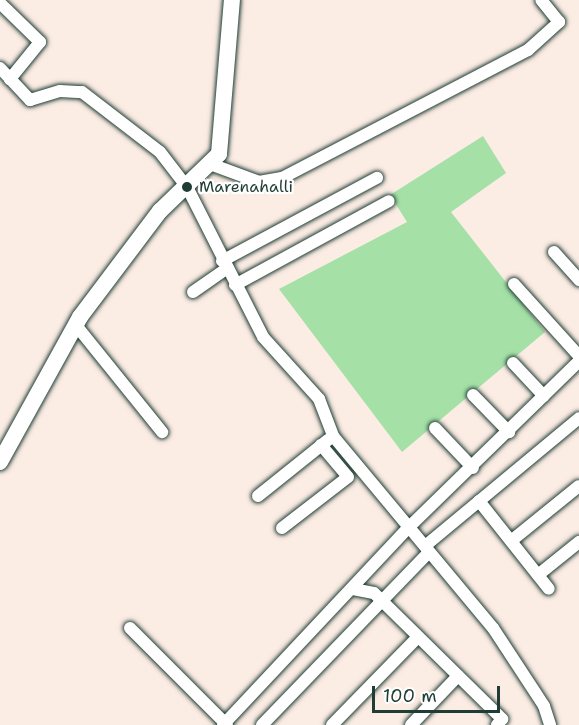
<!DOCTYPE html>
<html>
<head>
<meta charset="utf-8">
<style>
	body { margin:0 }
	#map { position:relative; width:579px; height:725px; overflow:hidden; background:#fbece4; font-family:"Shantell Sans",sans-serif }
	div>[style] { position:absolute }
	.green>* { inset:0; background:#a5e1a7 }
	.roads { filter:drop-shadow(0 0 2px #1f3d34) drop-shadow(0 0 2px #1f3d34) }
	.minor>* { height:12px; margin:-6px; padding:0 6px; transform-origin:6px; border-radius:6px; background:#fff }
	.major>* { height:16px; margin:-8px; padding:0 8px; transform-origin:8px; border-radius:8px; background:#fff }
	.dots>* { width:16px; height:16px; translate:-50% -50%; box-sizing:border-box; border:3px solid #fff; border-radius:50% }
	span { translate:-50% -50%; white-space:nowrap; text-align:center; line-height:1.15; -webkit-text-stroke:4.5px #fff; paint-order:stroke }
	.poi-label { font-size:16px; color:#1f3d34 }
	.left { translate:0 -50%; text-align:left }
	.scale { position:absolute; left:372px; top:686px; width:128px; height:27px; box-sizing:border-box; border:3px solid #1f3d34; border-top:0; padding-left:8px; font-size:18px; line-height:21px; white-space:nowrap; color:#1f3d34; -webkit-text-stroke:4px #fff; paint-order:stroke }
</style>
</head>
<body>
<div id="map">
	<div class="green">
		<i style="clip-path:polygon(483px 136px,506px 173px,451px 212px,545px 332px,402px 452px,279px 289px,407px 222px,390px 195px)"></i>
	</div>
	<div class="roads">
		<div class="minor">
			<i style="left:0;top:3px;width:56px;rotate:44.3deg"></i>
			<i style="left:40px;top:42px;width:48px;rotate:129deg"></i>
			<i style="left:0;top:68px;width:44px;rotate:46.8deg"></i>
			<i style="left:30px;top:100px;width:31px;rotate:-17deg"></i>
			<i style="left:60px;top:91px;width:22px;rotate:3deg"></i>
			<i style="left:82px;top:92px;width:98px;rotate:37.6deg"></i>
			<i style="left:160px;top:152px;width:44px;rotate:52.4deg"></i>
			<i style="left:187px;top:187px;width:168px;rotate:63.1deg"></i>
			<i style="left:263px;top:337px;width:84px;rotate:47.9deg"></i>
			<i style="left:319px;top:399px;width:40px;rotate:69deg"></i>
			<i style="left:333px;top:436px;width:250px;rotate:50.2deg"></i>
			<i style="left:493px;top:628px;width:93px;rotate:56.8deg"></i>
			<i style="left:544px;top:706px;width:20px;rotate:72deg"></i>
			<i style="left:213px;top:165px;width:49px;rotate:20.3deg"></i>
			<i style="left:259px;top:182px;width:23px;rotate:-10deg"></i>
			<i style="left:282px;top:178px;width:277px;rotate:-27.5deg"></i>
			<i style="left:528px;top:50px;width:42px;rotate:-42.1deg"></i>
			<i style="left:559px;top:22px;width:28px;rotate:-129deg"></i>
			<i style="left:554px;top:252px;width:38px;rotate:48deg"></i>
			<i style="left:222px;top:261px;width:176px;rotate:-28.2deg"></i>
			<i style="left:514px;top:284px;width:97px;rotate:47.9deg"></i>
			<i style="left:235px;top:285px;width:175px;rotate:-28.6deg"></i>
			<i style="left:193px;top:292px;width:40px;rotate:-34.9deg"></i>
			<i style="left:75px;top:324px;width:139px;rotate:51.1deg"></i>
			<i style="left:513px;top:363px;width:45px;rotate:46.8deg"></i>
			<i style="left:473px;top:395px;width:52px;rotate:45.8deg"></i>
			<i style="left:435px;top:428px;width:55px;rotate:46.5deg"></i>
			<i style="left:258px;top:496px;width:90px;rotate:-38.7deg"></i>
			<i style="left:479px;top:501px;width:112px;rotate:51.5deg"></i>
			<i style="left:282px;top:528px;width:83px;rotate:-37.7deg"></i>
			<i style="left:348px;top:477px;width:42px;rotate:-130.2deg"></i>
			<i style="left:511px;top:541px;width:87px;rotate:-39deg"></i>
			<i style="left:425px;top:546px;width:200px;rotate:-39.7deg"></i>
			<i style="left:538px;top:575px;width:53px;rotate:-38.8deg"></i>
			<i style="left:353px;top:589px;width:21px;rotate:11deg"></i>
			<i style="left:374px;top:593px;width:180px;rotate:44.5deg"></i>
			<i style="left:502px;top:719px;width:8px;rotate:130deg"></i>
			<i style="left:130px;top:628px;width:137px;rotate:45deg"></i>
			<i style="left:223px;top:725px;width:270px;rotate:-46.8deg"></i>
			<i style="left:408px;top:528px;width:239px;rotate:-44.3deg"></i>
			<i style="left:262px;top:725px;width:240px;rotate:-46deg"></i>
			<i style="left:332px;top:725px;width:123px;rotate:-45.7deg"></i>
			<i style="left:411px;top:725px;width:68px;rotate:-46.2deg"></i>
		</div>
		<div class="major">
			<i style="left:0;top:462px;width:166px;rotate:-61.1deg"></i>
			<i style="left:80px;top:317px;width:133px;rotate:-53deg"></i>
			<i style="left:160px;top:211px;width:82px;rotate:-44deg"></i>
			<i style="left:219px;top:154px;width:155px;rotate:-85.2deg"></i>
		</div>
	</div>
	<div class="dots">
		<i style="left:187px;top:187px;background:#1f3d34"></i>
	</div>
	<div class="poi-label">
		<span class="left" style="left:199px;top:187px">Marenahalli</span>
	</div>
	<div class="scale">100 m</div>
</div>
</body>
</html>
